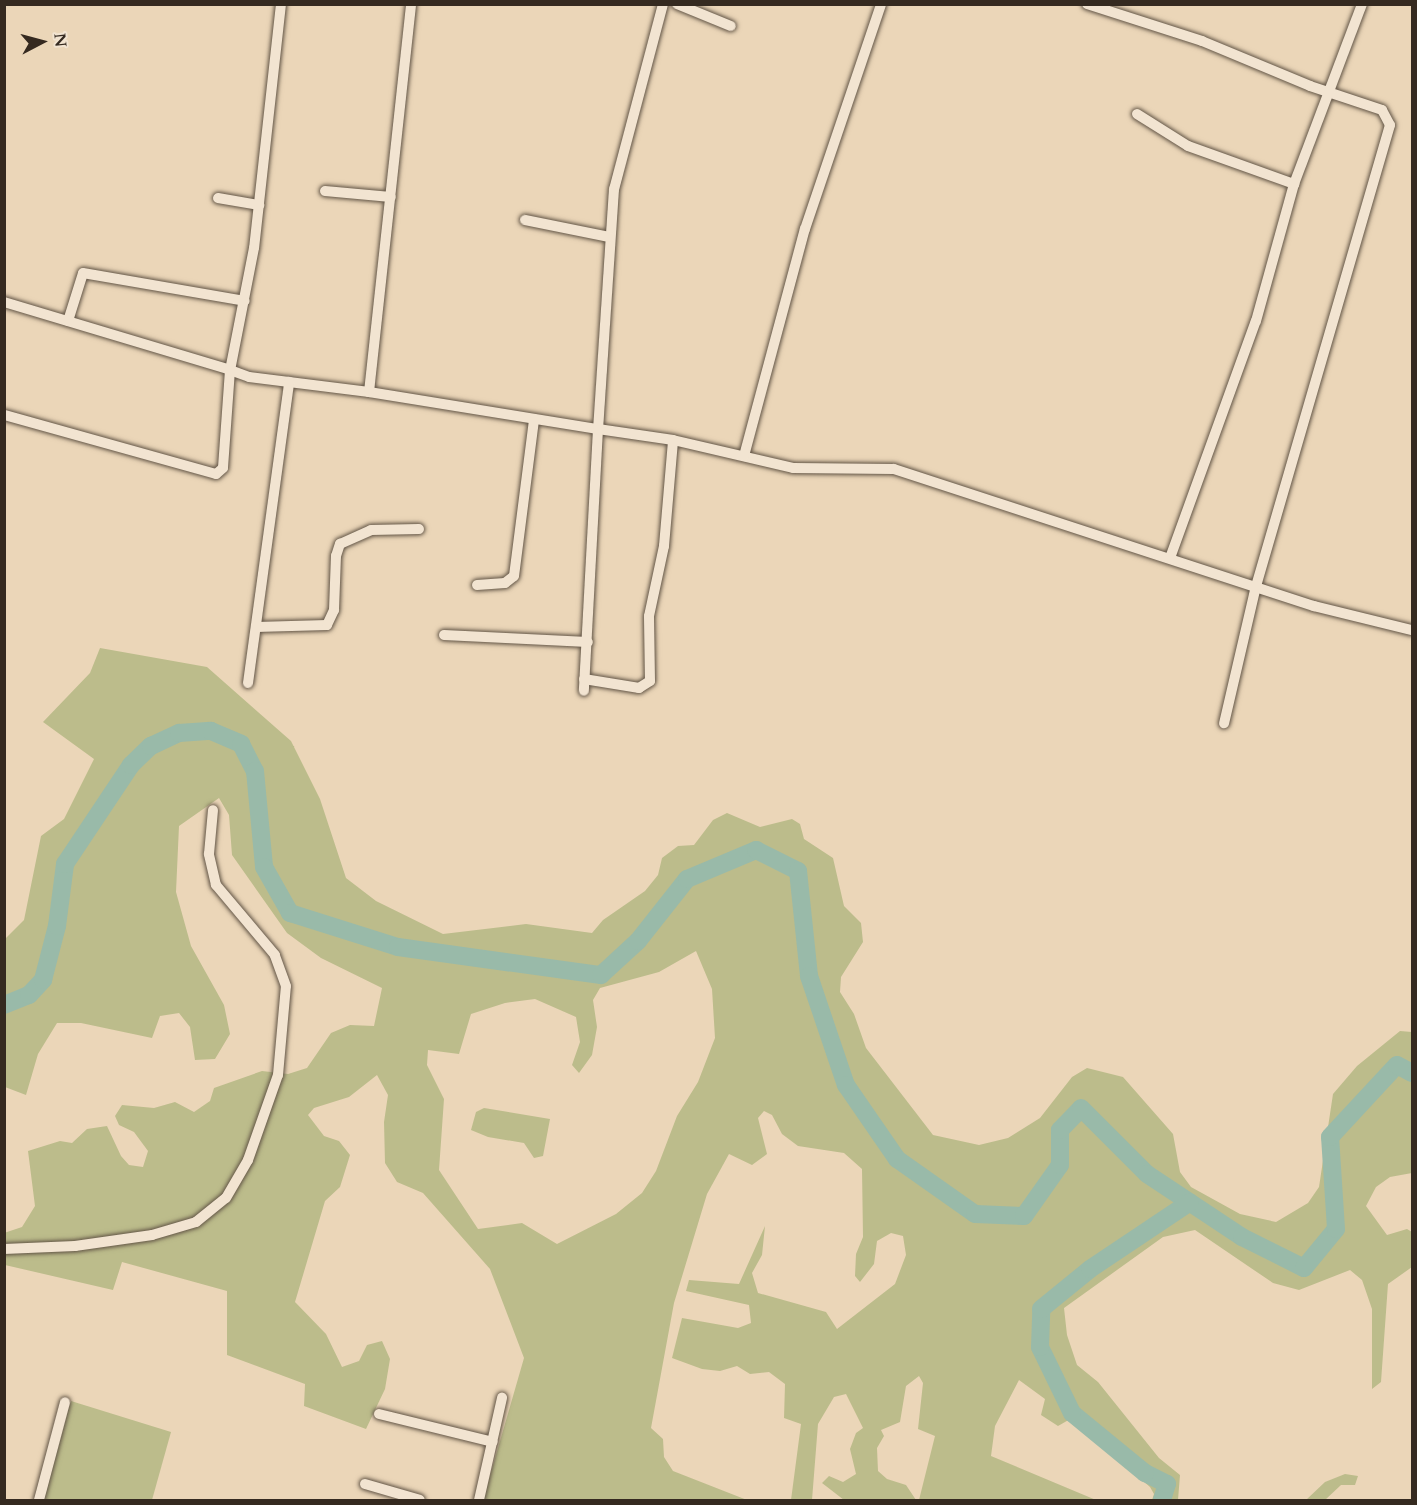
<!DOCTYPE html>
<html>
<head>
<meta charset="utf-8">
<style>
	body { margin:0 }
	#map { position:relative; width:1417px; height:1505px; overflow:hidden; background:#ebd6b8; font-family:Cardo,serif }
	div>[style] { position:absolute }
	.green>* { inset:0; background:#bcbc8b }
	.river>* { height:18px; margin:-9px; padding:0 9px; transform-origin:9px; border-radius:9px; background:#99baa9 }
	.roads { filter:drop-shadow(0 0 2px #625546) drop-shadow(0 0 2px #625546) }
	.minor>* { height:10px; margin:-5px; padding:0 5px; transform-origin:5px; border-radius:5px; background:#f2e4d1 }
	span { translate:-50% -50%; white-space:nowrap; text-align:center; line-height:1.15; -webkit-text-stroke:5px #f2e4d1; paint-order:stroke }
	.frame { position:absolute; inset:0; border:6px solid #352a20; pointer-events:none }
	.north { position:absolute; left:12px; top:12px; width:60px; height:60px; -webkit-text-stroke:4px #f2e4d1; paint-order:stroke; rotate:84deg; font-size:16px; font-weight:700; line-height:24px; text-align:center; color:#352a20 }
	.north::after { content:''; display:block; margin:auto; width:21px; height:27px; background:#352a20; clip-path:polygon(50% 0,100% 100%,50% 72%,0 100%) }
</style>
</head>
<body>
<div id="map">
	<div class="green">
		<i style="clip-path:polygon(evenodd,100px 648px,207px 667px,291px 741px,320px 799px,346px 878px,376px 901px,443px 934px,526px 924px,592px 933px,603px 920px,645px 891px,658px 875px,662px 858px,678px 846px,694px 845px,713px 820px,727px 813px,760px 827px,792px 819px,800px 824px,804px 839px,833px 858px,844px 906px,861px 923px,863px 942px,841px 977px,840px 992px,854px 1014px,866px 1048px,933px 1135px,979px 1145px,1008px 1138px,1040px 1118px,1072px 1077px,1087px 1068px,1123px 1077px,1173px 1134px,1180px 1172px,1191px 1187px,1240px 1214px,1276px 1222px,1308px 1203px,1319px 1187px,1333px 1094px,1357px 1066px,1400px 1031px,1412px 1032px,1412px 1173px,1390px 1177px,1376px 1187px,1366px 1206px,1387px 1235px,1407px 1229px,1412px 1232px,1412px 1267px,1388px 1284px,1381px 1382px,1372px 1389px,1372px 1309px,1362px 1280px,1350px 1270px,1299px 1290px,1273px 1283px,1195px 1230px,1163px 1237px,1064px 1308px,1067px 1335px,1077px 1365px,1098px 1382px,1159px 1458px,1180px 1475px,1178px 1500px,1152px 1500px,1154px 1494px,1150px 1487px,1072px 1418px,1058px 1426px,1041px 1415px,1045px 1399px,1019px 1380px,995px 1426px,991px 1456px,1096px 1500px,919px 1500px,935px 1436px,918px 1429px,923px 1383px,919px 1376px,906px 1386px,900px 1422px,881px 1430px,884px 1436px,877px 1448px,878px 1471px,887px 1479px,906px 1485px,916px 1500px,844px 1500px,822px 1483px,829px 1476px,843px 1482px,856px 1474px,850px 1449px,856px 1433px,863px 1428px,846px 1394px,834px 1397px,818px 1424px,812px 1500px,791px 1500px,801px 1424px,784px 1418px,785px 1384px,769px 1372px,750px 1374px,737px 1366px,720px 1371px,702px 1369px,672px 1358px,682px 1318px,738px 1328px,751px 1323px,749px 1305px,686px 1291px,689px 1280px,739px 1284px,765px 1226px,762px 1255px,752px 1273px,758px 1293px,826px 1312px,837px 1329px,895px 1284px,906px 1255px,903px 1236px,891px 1233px,877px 1241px,874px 1264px,860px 1282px,855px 1276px,856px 1254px,863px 1237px,862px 1169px,844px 1153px,798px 1146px,782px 1134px,772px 1115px,764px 1111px,758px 1118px,767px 1154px,752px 1165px,729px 1154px,707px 1194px,674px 1303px,651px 1428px,663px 1439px,664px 1457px,673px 1471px,747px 1500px,483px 1500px,524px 1358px,490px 1269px,423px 1193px,397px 1182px,385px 1163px,384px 1122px,388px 1095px,377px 1075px,349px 1097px,314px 1108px,308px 1115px,324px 1136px,339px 1141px,350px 1155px,340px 1187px,325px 1201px,295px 1302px,326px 1334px,342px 1367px,359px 1361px,367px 1345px,382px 1341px,390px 1359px,385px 1389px,366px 1429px,304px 1406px,305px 1384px,227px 1355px,227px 1291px,122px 1262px,113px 1290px,5px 1265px,4px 1233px,22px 1227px,35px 1206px,28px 1151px,60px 1141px,72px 1143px,87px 1129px,107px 1126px,121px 1156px,129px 1165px,143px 1167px,148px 1151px,134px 1132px,119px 1125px,115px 1116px,122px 1105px,154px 1108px,175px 1102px,194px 1112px,210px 1101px,214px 1088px,262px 1071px,288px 1074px,307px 1068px,331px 1033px,350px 1025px,374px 1026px,382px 988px,321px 958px,287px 933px,232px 855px,229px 815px,219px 798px,179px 826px,176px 892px,191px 946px,224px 1005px,230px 1034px,215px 1059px,195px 1060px,190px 1027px,179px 1013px,160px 1016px,152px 1038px,81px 1023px,57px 1023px,38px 1054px,26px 1095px,5px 1087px,5px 939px,24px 920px,41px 836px,64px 819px,94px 759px,43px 722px,90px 673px,100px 648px,696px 951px,712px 989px,715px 1038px,698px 1082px,677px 1116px,656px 1171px,642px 1193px,616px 1214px,557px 1244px,522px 1223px,478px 1229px,439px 1170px,444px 1099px,427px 1065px,428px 1050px,459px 1054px,471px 1014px,505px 1003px,535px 999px,576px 1017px,580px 1042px,572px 1065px,579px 1073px,592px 1055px,597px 1027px,593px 1000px,600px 988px,659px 972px,696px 951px)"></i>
		<i style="clip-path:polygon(484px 1108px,550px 1119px,543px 1156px,534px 1158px,524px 1143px,488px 1137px,471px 1130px,476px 1112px)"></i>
		<i style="clip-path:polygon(71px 1401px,171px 1432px,152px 1500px,40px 1500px)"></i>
		<i style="clip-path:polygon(1345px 1474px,1358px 1476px,1355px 1485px,1341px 1485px,1325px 1500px,1306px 1500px,1325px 1482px)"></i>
	</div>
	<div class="river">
		<i style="left:4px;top:1005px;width:27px;rotate:-22deg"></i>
		<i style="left:29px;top:995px;width:21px;rotate:-47deg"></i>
		<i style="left:43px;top:980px;width:56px;rotate:-75.5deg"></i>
		<i style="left:57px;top:926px;width:63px;rotate:-82.6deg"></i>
		<i style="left:65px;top:864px;width:119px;rotate:-56.3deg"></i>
		<i style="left:131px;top:765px;width:28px;rotate:-44deg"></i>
		<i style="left:151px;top:746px;width:31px;rotate:-25deg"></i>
		<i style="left:179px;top:733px;width:32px;rotate:-4deg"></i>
		<i style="left:211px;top:731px;width:33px;rotate:23deg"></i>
		<i style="left:241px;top:744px;width:30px;rotate:63deg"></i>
		<i style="left:255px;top:771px;width:96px;rotate:84.6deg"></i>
		<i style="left:264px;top:867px;width:53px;rotate:60.5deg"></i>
		<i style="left:290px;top:913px;width:113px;rotate:17.5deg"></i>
		<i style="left:398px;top:947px;width:205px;rotate:7.9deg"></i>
		<i style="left:601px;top:975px;width:50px;rotate:-42.6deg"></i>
		<i style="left:638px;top:941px;width:79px;rotate:-51.7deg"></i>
		<i style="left:687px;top:879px;width:75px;rotate:-22.8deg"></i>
		<i style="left:756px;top:850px;width:47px;rotate:26.6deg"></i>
		<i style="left:798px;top:871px;width:106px;rotate:84deg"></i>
		<i style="left:809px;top:976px;width:115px;rotate:71.3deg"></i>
		<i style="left:846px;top:1085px;width:90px;rotate:55.4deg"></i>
		<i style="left:897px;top:1159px;width:95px;rotate:35.2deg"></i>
		<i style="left:975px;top:1214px;width:49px;rotate:2.3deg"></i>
		<i style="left:1024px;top:1216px;width:62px;rotate:-54.8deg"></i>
		<i style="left:1060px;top:1165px;width:35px;rotate:-90deg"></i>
		<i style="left:1060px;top:1130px;width:30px;rotate:-46deg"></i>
		<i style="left:1081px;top:1108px;width:93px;rotate:45deg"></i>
		<i style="left:1147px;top:1174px;width:114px;rotate:33.6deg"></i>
		<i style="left:1242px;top:1237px;width:69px;rotate:26.6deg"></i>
		<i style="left:1304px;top:1268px;width:50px;rotate:-50.6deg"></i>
		<i style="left:1336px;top:1229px;width:92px;rotate:-93.7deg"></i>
		<i style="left:1330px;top:1137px;width:98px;rotate:-47.1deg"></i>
		<i style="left:1397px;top:1065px;width:17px;rotate:28deg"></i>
		<i style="left:1162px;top:1500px;width:17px;rotate:-73deg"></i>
		<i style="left:1167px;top:1484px;width:25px;rotate:-153deg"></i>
		<i style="left:1145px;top:1473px;width:94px;rotate:-140.6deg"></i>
		<i style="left:1072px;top:1413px;width:73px;rotate:-115.9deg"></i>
		<i style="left:1040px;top:1347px;width:38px;rotate:-88deg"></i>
		<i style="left:1041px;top:1309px;width:63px;rotate:-39.2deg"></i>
		<i style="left:1090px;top:1269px;width:120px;rotate:-33.8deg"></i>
	</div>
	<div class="roads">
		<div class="minor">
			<i style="left:281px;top:4px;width:245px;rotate:96.3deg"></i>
			<i style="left:254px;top:248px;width:124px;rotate:101.1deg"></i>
			<i style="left:230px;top:370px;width:20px;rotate:20deg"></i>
			<i style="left:249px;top:377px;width:121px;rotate:7.1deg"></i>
			<i style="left:369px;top:392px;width:232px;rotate:9.2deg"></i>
			<i style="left:598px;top:429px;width:262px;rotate:93.1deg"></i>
			<i style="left:663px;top:4px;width:191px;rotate:104.8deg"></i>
			<i style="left:614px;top:189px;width:241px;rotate:93.8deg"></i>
			<i style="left:598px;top:429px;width:76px;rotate:8.3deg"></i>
			<i style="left:673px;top:440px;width:123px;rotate:13.1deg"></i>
			<i style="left:793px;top:468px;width:101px;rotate:0.6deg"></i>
			<i style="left:894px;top:469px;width:442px;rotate:18.1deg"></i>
			<i style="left:1314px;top:606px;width:101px;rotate:13.8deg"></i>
			<i style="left:677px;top:4px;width:58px;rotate:22.2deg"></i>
			<i style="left:1087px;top:4px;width:121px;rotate:17.8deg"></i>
			<i style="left:1202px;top:41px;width:117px;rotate:22.6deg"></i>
			<i style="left:1310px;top:86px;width:76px;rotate:18.4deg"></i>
			<i style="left:1382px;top:110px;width:17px;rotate:62deg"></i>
			<i style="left:1390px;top:125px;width:480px;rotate:106.2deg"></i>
			<i style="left:1256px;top:586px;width:141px;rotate:103.1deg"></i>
			<i style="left:1137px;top:114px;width:60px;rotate:32.1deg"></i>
			<i style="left:1188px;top:146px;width:113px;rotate:19.7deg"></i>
			<i style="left:325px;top:191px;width:66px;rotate:5.2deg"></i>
			<i style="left:218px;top:198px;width:42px;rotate:9.7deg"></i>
			<i style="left:525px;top:220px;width:86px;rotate:11.4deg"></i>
			<i style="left:4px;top:302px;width:236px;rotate:16.7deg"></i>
			<i style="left:230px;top:370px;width:98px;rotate:94.1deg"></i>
			<i style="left:223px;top:468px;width:9px;rotate:139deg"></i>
			<i style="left:216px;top:474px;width:220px;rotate:-164.4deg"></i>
			<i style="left:68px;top:321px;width:50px;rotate:-72.6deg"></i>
			<i style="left:83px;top:273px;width:164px;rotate:9.8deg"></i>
			<i style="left:369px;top:392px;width:390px;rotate:-83.8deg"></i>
			<i style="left:744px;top:456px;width:235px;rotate:-75deg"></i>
			<i style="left:805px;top:229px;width:237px;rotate:-71.3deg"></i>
			<i style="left:1170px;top:558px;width:252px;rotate:-70.1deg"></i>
			<i style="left:1256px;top:321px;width:142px;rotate:-74.5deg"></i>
			<i style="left:1294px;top:184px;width:192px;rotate:-69.3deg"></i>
			<i style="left:477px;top:585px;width:28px;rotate:-4deg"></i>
			<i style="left:505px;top:583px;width:11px;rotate:-38deg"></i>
			<i style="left:514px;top:576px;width:158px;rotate:-82.7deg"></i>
			<i style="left:256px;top:627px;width:71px;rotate:-1.6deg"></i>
			<i style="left:327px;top:625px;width:17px;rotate:-65deg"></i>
			<i style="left:334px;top:610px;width:54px;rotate:-87.9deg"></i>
			<i style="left:336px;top:556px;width:13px;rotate:-72deg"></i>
			<i style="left:340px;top:544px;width:34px;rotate:-24deg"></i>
			<i style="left:371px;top:530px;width:48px;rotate:-1.2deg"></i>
			<i style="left:444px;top:635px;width:144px;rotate:2.8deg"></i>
			<i style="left:584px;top:679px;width:56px;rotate:9.3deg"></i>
			<i style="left:639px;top:688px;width:13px;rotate:-32deg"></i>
			<i style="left:650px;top:681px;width:65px;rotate:-90.9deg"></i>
			<i style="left:649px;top:616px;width:72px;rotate:-77.9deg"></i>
			<i style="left:664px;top:546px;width:106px;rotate:-85.1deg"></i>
			<i style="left:248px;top:683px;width:304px;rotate:-82.2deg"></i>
			<i style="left:4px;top:1249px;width:71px;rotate:-2.4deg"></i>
			<i style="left:75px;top:1246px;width:78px;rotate:-8.1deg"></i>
			<i style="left:152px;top:1235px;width:46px;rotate:-16.5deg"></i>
			<i style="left:196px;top:1222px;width:38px;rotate:-39deg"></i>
			<i style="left:226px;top:1198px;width:44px;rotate:-59.9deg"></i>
			<i style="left:248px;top:1160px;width:90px;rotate:-70.6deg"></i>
			<i style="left:278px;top:1075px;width:89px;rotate:-84.9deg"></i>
			<i style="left:286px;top:986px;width:33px;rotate:-110deg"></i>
			<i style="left:275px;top:955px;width:92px;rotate:-130.1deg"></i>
			<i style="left:216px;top:885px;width:32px;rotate:-103deg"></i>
			<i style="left:209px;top:854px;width:44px;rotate:-84.8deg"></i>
			<i style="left:379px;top:1414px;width:117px;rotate:13.8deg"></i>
			<i style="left:365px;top:1484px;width:57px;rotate:16.2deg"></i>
			<i style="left:39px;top:1500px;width:101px;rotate:-75.1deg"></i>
			<i style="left:479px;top:1500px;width:105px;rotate:-77.3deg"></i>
		</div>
	</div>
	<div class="frame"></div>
	<div class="north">N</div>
</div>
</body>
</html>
